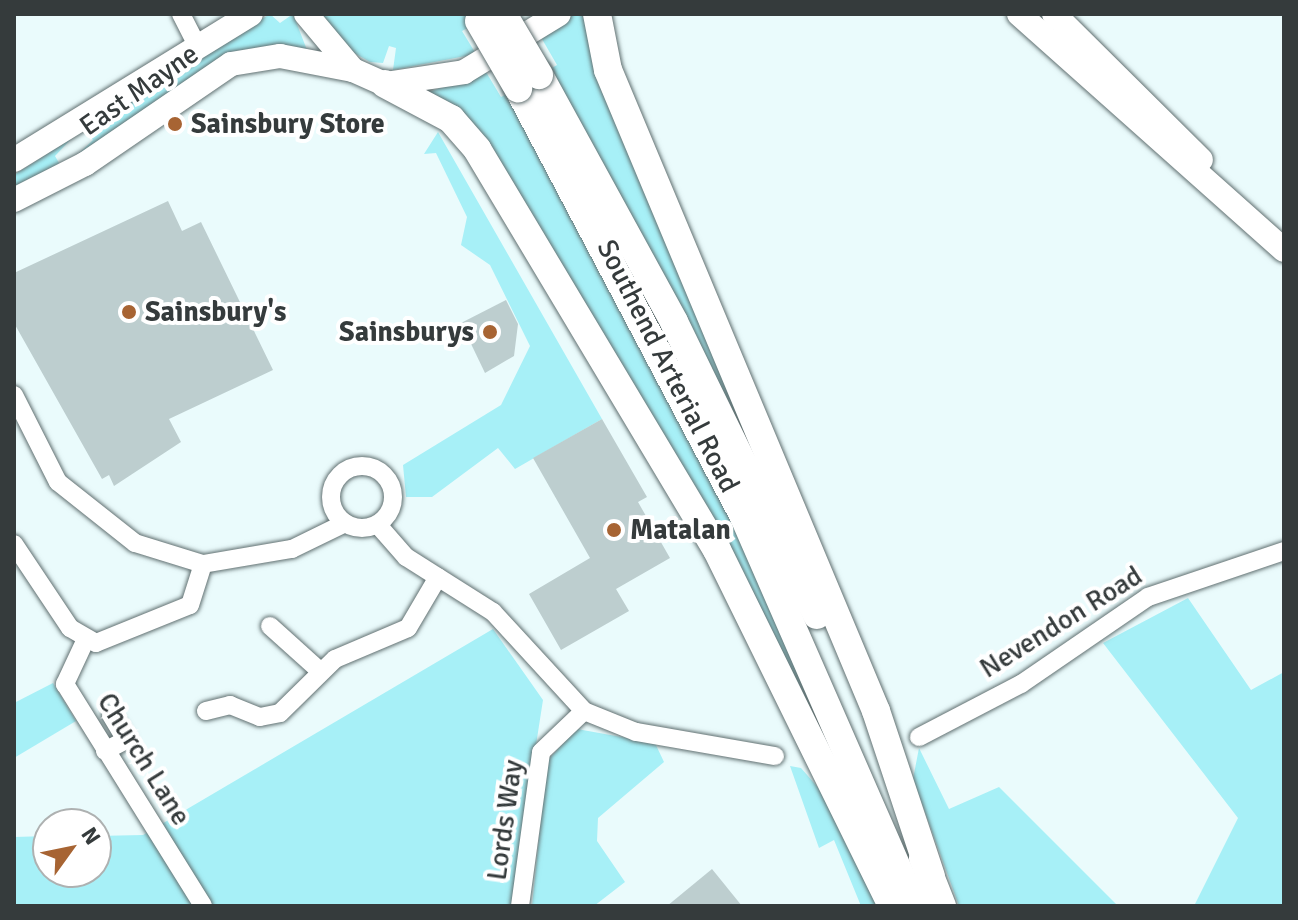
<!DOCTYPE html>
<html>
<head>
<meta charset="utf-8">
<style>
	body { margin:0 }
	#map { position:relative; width:1298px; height:920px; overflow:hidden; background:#eafbfc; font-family:Signika,sans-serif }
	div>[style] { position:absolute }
	.green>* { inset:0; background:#a7f0f7 }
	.building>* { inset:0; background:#bdcecf }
	.roads { filter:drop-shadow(0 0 2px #617071) drop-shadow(0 0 2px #617071) }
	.minor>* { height:18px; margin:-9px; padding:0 9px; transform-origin:9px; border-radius:9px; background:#fff }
	.minor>.ring { margin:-9px; padding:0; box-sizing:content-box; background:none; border:18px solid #fff; border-radius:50% }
	.major>* { height:24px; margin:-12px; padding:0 12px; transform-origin:12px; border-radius:12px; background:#fff }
	.highway>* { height:28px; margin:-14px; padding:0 14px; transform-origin:14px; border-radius:14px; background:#fff }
	.bridges { filter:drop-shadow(0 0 2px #617071) drop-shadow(0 0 2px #617071) }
	.highway-bridge>* { height:28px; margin:-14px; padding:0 14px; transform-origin:14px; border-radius:14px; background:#fff }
	.dots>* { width:22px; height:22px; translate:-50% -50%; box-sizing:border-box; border:4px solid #fff; border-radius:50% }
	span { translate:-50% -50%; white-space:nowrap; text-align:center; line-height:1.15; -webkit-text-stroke:8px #fff; paint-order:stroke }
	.street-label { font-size:28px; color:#353b3c }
	.poi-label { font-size:28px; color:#353b3c; font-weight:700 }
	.left { translate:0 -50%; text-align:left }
	.right { translate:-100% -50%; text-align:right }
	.frame { position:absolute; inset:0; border:16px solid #353b3c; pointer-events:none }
	.north { position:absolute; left:32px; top:808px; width:80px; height:80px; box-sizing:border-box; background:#fff; border:2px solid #aeb1b1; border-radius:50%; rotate:57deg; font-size:22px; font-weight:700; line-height:32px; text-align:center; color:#353b3c }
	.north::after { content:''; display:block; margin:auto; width:28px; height:36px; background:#a76433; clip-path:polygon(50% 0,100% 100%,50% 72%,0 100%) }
</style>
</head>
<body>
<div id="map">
	<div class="green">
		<i style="clip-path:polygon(270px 14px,280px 23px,293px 14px,307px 50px,280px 48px,75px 157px,93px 140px,86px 129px)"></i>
		<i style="clip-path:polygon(318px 14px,466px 14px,473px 25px,462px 31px,476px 54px,393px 70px,396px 48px,389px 46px,383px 63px,370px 62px,349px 50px)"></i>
		<i style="clip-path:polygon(573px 14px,587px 14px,789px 519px,545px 72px,557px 65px,542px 39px)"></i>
		<i style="clip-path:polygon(486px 72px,501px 97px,511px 92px,679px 402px,906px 906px,695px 498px,423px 94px)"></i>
		<i style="clip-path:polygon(438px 132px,602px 419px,515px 469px,498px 448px,432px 497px,406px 497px,403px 465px,501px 405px,530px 346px,490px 265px,461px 245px,467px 217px,436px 153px,424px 154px)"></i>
		<i style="clip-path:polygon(72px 138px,55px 156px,62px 168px,14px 190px,14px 175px)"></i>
		<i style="clip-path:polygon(1188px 598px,1251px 690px,1284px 672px,1284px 906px,1194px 906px,1238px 818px,1103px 643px)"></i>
		<i style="clip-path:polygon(493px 629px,543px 700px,511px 906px,14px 906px,14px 837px,48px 836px,48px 872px,96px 872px,96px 836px,143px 835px)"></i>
		<i style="clip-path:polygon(53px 683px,76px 721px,14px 758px,14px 703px)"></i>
		<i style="clip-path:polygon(577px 729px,655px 743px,664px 762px,598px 818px,597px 841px,625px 882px,594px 906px,532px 906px,547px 761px)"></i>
		<i style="clip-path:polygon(919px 748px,949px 809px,999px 787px,1118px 906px,959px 906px,913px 779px)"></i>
		<i style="clip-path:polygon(790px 766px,801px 768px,828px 799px,879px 906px,861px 906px,834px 840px,819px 848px)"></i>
	</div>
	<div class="building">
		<i style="clip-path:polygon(168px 201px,182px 231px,201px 222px,273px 370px,169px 419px,181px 442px,114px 486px,109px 475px,102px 479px,14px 323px,14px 273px)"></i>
		<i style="clip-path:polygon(506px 300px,518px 324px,514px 356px,485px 373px,461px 323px)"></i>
		<i style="clip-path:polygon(602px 419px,647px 497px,638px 502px,670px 558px,616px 589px,629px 611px,561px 650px,529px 594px,590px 558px,533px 458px)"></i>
		<i style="clip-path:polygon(712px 869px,742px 906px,667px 906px)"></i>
	</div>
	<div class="roads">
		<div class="minor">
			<i style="left:181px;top:14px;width:35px;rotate:63deg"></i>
			<i style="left:14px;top:395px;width:97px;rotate:63.2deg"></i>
			<i style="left:58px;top:482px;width:98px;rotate:38.4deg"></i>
			<i style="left:135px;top:543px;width:71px;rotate:17.2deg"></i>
			<i style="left:203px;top:564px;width:90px;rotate:-9.6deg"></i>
			<i style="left:292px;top:549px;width:59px;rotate:-26.1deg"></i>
			<i class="ring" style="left:331px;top:466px;width:44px;height:44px"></i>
			<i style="left:378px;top:525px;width:43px;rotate:48.8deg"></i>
			<i style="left:406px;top:557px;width:103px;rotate:32.3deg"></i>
			<i style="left:493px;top:612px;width:134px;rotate:47.4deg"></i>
			<i style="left:584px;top:711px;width:56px;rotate:22deg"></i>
			<i style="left:636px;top:732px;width:141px;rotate:9.8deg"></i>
			<i style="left:14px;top:544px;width:101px;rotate:56.3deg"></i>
			<i style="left:70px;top:628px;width:30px;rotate:30deg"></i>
			<i style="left:96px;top:643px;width:101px;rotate:-22deg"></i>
			<i style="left:190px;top:605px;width:43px;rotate:-72.4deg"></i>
			<i style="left:270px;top:626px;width:67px;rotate:42deg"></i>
			<i style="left:86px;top:639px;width:50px;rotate:115deg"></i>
			<i style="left:65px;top:684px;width:261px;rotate:58.1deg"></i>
			<i style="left:206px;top:711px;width:25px;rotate:-14deg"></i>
			<i style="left:230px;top:705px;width:32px;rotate:22deg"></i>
			<i style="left:260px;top:717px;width:20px;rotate:-11deg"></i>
			<i style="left:280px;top:713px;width:77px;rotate:-44.5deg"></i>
			<i style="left:335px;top:659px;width:79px;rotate:-23deg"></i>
			<i style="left:408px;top:628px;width:59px;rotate:-59.5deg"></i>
			<i style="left:919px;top:737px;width:115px;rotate:-27.5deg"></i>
			<i style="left:1021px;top:684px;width:154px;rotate:-34.4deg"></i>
			<i style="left:1148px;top:597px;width:144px;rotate:-18.7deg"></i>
			<i style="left:105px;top:751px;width:24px;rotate:-28deg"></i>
			<i style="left:126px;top:740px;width:29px;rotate:-121deg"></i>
			<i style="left:520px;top:906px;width:155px;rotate:-82.2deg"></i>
			<i style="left:541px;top:752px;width:59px;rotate:-43.6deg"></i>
		</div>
		<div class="major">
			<i style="left:306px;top:14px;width:73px;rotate:50deg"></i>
			<i style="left:353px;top:70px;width:35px;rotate:24deg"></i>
			<i style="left:385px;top:84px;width:80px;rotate:-8.6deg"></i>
			<i style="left:464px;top:72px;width:111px;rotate:-31.4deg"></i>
			<i style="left:1019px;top:14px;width:355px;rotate:41.7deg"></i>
			<i style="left:1054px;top:14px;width:207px;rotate:44.8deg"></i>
			<i style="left:14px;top:160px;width:278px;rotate:-31.6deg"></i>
			<i style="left:14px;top:200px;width:80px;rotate:-26.9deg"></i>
			<i style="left:85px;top:164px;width:177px;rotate:-34.4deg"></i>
			<i style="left:231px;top:64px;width:50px;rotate:-9.3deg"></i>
			<i style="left:280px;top:56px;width:74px;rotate:10.9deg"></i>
		</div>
		<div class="highway">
			<i style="left:597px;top:14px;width:57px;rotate:78.9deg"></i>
			<i style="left:608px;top:70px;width:695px;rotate:67.31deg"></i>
			<i style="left:876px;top:711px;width:174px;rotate:71.6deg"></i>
			<i style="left:539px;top:75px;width:281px;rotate:61.3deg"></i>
			<i style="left:674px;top:322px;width:326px;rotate:64deg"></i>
			<i style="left:385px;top:84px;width:75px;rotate:27.9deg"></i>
			<i style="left:451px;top:119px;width:40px;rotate:49deg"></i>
			<i style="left:477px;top:149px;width:467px;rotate:59.1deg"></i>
			<i style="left:717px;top:550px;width:397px;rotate:63.8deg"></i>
			<i style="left:518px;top:88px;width:485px;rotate:62.2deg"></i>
			<i style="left:744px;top:517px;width:425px;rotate:66.4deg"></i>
			<i style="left:923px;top:858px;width:52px;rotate:68.4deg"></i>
		</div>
	</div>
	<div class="bridges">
		<div class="highway-bridge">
			<i style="left:503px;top:14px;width:71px;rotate:59.5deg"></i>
			<i style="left:479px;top:21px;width:78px;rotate:59.8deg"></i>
		</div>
	</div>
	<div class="dots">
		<i style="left:175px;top:124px;background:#a76433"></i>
		<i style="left:129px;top:312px;background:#a76433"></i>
		<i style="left:490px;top:332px;background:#a76433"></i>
		<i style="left:614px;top:530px;background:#a76433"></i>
	</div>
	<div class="street-label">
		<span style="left:139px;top:90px;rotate:-35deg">East Mayne</span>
		<span style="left:668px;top:366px;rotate:63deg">Southend Arterial Road</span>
		<span style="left:1061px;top:622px;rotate:-32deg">Nevendon Road</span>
		<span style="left:144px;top:759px;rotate:58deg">Church Lane</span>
		<span style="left:505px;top:820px;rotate:-82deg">Lords Way</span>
	</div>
	<div class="poi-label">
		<span class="left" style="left:191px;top:124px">Sainsbury Store</span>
		<span class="left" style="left:145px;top:312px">Sainsbury's</span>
		<span class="right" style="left:474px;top:332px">Sainsburys</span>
		<span class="left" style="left:630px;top:530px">Matalan</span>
	</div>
	<div class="frame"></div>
	<div class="north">N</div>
</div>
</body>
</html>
